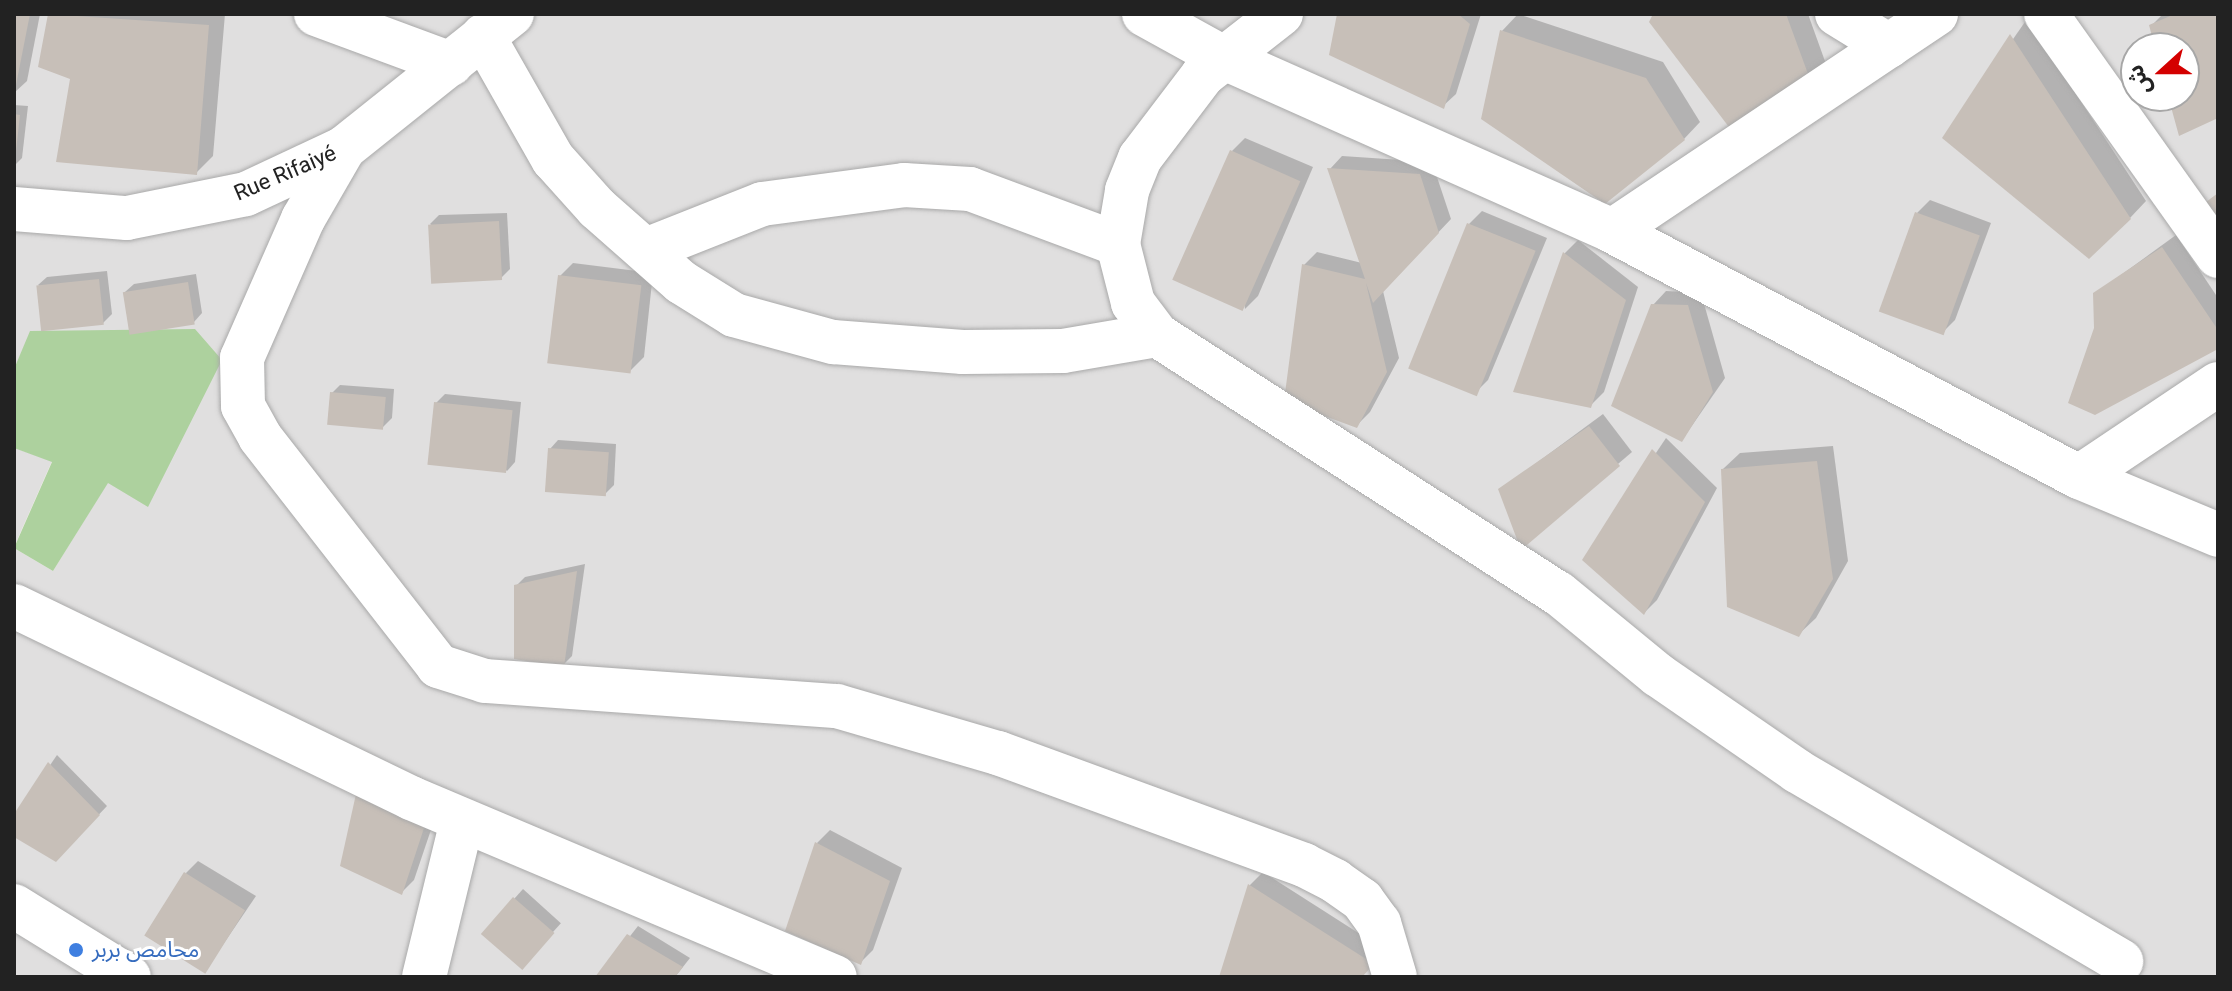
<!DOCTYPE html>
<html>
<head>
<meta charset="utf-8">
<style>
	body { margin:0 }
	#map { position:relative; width:2232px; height:991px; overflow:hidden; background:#f2efe9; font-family:Roboto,"Noto Sans Arabic",sans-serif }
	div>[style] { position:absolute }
	.residential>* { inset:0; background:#e0dfdf }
	.forest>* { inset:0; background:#add19e }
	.shadow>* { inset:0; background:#0003; transform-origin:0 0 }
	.building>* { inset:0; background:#c7bfb8; transform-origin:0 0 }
	.roads { filter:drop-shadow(0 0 2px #a9a9a9) drop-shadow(0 0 2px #a9a9a9) }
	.minor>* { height:44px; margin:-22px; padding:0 22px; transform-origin:22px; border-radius:22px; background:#fff }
	.dots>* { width:22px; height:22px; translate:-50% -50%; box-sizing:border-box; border:4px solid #fff; border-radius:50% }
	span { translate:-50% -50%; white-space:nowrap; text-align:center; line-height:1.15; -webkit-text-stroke:6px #fff; paint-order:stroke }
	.street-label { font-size:22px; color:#222 }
	.shop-label { font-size:22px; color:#366cbe }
	.left { translate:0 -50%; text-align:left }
	.frame { position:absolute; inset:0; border:16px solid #222; pointer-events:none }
	.north { position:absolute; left:2120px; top:32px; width:80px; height:80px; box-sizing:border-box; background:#fff; border:2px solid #a7a7a7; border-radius:50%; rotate:249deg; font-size:22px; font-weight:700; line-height:32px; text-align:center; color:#222 }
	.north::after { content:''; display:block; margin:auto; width:28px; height:36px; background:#d40000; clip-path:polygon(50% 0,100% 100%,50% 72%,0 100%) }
</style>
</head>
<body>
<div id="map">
	<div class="residential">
		<i style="clip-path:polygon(evenodd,14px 14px,2218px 14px,2218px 977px,14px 977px,14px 548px,53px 571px,108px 482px,148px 506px,31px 331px,14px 369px,14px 14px,2136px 48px,2184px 48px,2184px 96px,2136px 96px,2136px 48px)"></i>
		<i style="clip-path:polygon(14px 448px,52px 461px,14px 547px)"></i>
	</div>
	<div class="forest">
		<i style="clip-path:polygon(195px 329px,222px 360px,148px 507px,108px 483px,53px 571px,14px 548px,52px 462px,14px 448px,14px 369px,30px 331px)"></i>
	</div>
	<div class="shadow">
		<i style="clip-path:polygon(14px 14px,40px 14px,27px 81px,14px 93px)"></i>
		<i style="clip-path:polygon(50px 14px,225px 14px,213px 156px,196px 173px,73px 78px,40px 66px)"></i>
		<i style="clip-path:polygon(1339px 14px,1481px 14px,1456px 94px,1443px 106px)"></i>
		<i style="clip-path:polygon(1518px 14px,1663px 62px,1700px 122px,1684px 139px,1502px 31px)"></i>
		<i style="clip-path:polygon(1655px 14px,1808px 14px,1826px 64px,1735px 133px)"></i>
		<i style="clip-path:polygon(2163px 14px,2218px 14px,2218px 116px,2170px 96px,2184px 96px,2184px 48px,2157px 48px,2151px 26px)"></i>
		<i style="clip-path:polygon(2027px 19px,2146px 201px,2130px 218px,1945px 137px)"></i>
		<i style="clip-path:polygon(14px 105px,28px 106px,22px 158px,14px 166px)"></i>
		<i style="clip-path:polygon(1245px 138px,1313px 167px,1258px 296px,1245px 309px,1232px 151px)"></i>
		<i style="clip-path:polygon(1342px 156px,1432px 162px,1451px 219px,1383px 291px,1399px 358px,1370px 412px,1357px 425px,1304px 265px,1317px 252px,1362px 263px,1330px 169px)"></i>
		<i style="clip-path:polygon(1930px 200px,1991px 223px,1955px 320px,1942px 333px,1917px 213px)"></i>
		<i style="clip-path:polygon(1482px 211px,1547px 238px,1488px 380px,1475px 393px,1469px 224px)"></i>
		<i style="clip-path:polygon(507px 213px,510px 269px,501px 278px,430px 224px,439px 215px)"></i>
		<i style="clip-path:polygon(2176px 235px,2218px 298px,2218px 347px,2096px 329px,2095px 294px)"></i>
		<i style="clip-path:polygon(1578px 240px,1638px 287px,1604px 392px,1591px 405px,1515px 390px,1565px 253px)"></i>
		<i style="clip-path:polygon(573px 263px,653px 273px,644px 357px,631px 370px,560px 276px)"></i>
		<i style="clip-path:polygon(107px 271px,112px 314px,103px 323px,38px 285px,47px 277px)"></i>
		<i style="clip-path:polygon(196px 274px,202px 313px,194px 322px,125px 292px,134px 284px)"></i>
		<i style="clip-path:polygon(1666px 291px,1701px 293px,1725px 378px,1682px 440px,1653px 305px)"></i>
		<i style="clip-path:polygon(340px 385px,394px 389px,392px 418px,383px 427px,332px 393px)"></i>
		<i style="clip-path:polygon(445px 394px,521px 402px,515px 462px,507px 471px,436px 403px)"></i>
		<i style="clip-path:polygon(1603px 414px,1632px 452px,1522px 546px,1500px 490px)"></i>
		<i style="clip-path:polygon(1666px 438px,1717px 488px,1657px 600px,1644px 613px,1585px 559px)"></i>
		<i style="clip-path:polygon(558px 440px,616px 444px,614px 485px,605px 494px,550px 449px)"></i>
		<i style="clip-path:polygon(1833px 446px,1848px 561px,1816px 618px,1799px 634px,1723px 469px,1740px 453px)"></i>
		<i style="clip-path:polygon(585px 564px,572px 656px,563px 665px,516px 586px,525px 577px)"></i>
		<i style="clip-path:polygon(57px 755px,107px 806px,56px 860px,14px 835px,14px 818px)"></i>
		<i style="clip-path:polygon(370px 783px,437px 812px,414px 880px,402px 892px)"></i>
		<i style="clip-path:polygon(830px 830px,902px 868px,873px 950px,860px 963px,817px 843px)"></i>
		<i style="clip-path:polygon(198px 861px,256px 896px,205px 971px,186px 873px)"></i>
		<i style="clip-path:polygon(1263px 872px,1385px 950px,1361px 977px,1221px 977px,1250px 885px)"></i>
		<i style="left:523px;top:889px;width:51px;height:59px;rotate:42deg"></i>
		<i style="clip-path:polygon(638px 926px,690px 958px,675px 977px,598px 977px)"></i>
	</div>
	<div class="building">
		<i style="clip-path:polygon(14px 14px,30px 14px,15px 90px,14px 90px)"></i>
		<i style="clip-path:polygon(48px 14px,209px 25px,197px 175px,56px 162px,70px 79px,38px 67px)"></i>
		<i style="clip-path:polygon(1337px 14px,1458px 14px,1470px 24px,1444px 109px,1329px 55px)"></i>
		<i style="clip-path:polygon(1653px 14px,1786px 14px,1811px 82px,1735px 135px,1649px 22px)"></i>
		<i style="clip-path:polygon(2175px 14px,2218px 14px,2218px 118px,2179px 136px,2168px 96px,2184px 96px,2184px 48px,2155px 48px,2149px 25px)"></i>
		<i style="clip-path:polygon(1500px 30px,1646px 78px,1685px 140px,1605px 204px,1481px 119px)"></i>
		<i style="clip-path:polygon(2010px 34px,2131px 219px,2089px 259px,1942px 138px)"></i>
		<i style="clip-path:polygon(14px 114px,20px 115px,16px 151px,14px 151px)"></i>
		<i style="left:1230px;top:150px;width:77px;height:142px;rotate:24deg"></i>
		<i style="clip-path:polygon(1327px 168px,1420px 174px,1439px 233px,1373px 303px,1366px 283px,1387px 372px,1357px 428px,1284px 401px,1302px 264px,1365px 279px)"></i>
		<i style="clip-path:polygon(2218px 193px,2218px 219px,2206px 202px)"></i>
		<i style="left:1915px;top:212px;width:69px;height:106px;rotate:20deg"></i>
		<i style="left:499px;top:221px;width:59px;height:71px;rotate:87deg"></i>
		<i style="left:1467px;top:223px;width:74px;height:157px;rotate:22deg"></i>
		<i style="clip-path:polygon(2162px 247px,2218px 330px,2218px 349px,2095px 415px,2068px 403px,2094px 328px,2093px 293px)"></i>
		<i style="clip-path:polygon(1563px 252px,1626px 300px,1591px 408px,1513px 392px)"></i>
		<i style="left:558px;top:275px;width:84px;height:89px;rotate:7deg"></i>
		<i style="left:99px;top:279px;width:46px;height:63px;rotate:84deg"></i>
		<i style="left:188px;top:282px;width:43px;height:66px;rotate:81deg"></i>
		<i style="clip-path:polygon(1651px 304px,1688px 305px,1713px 392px,1682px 442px,1611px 406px)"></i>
		<i style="left:330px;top:392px;width:56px;height:33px;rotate:5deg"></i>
		<i style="left:434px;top:402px;width:79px;height:63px;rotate:6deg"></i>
		<i style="clip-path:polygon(1589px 426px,1620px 466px,1521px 550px,1498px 489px)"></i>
		<i style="left:548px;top:448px;width:61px;height:44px;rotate:4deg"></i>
		<i style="clip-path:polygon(1652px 449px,1705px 502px,1644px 615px,1582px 560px)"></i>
		<i style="clip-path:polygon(1817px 461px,1833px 579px,1799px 637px,1727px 607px,1721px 469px)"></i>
		<i style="clip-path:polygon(577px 571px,564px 667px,514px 659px,514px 585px)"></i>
		<i style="clip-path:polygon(48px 762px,100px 815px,56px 862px,14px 837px,14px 814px)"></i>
		<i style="clip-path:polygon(356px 794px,425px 825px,402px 895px,340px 866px)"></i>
		<i style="clip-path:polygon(815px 842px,890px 881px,861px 965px,785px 931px)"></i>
		<i style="left:184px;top:872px;width:72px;height:75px;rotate:32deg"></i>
		<i style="clip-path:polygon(1248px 884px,1374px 964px,1362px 977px,1219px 977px)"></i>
		<i style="left:513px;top:897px;width:55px;height:49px;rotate:41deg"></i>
		<i style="clip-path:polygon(627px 934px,683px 967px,675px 977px,595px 977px)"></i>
	</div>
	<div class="roads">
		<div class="minor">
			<i style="left:316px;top:14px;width:144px;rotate:20.3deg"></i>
			<i style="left:1144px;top:14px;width:89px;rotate:28.9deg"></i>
			<i style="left:1222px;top:57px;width:427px;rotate:24deg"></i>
			<i style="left:1612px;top:231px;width:528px;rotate:27.78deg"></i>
			<i style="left:2079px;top:477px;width:151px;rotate:22.6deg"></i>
			<i style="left:1281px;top:14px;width:99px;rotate:142deg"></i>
			<i style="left:1203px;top:75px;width:104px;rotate:127.2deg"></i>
			<i style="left:1140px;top:158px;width:35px;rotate:112deg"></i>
			<i style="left:1127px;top:191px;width:54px;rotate:99.6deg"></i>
			<i style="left:1118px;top:244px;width:61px;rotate:75.7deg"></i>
			<i style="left:1133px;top:303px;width:40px;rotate:53deg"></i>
			<i style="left:1157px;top:335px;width:477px;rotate:32.8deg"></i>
			<i style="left:1558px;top:593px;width:129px;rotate:39.4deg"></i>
			<i style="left:1658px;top:675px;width:169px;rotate:34.6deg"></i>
			<i style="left:1797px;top:771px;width:376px;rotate:30.4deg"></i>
			<i style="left:1837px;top:14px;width:61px;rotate:31.6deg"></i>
			<i style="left:2046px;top:14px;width:297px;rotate:54.6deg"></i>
			<i style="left:483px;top:36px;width:142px;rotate:60.4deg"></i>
			<i style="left:553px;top:159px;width:66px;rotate:48.1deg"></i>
			<i style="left:597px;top:208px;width:112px;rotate:41.4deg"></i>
			<i style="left:681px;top:282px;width:62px;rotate:31.9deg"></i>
			<i style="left:734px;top:315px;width:103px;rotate:15.3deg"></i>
			<i style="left:833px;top:342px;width:130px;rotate:4.4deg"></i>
			<i style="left:963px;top:352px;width:100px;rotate:-0.6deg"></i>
			<i style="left:1063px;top:351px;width:95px;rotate:-9.7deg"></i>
			<i style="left:344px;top:148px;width:82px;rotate:120deg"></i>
			<i style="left:303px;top:219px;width:152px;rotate:113.7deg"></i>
			<i style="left:242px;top:358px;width:48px;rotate:88.8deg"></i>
			<i style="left:243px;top:406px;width:35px;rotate:61deg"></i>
			<i style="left:260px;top:437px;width:290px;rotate:52.1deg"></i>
			<i style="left:438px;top:666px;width:49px;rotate:17.7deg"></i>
			<i style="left:485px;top:681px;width:353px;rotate:4.1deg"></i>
			<i style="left:837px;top:706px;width:168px;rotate:16.3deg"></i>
			<i style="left:998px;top:753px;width:326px;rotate:20.1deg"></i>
			<i style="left:1304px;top:865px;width:35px;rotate:27deg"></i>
			<i style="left:1335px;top:881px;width:33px;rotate:35deg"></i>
			<i style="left:1362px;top:900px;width:29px;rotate:54deg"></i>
			<i style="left:1379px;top:923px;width:56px;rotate:73.5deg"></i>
			<i style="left:14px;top:209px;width:113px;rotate:4.6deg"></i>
			<i style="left:127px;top:218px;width:121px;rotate:-11.4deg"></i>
			<i style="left:246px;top:194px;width:108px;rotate:-25.1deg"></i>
			<i style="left:344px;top:148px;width:215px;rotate:-38.6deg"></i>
			<i style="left:1612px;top:231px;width:390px;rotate:-33.8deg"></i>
			<i style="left:646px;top:250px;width:125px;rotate:-21.6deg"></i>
			<i style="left:762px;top:204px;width:143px;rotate:-7.6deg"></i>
			<i style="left:904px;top:185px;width:66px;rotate:3.5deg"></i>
			<i style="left:970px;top:189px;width:158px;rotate:20.4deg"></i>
			<i style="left:2079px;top:477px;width:167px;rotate:-33.8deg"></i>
			<i style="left:14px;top:606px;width:441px;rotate:25.8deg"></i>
			<i style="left:411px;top:798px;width:460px;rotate:22.9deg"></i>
			<i style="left:14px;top:906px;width:135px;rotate:31.7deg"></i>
			<i style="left:424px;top:977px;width:161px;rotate:-76.3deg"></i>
		</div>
	</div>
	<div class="dots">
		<i style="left:76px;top:950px;background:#3f7fe0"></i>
	</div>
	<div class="street-label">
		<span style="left:285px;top:173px;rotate:-23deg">Rue Rifaiyé</span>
	</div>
	<div class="shop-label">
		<span class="left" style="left:92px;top:950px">محامص بربر</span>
	</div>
	<div class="frame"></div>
	<div class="north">ش</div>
</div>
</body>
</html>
